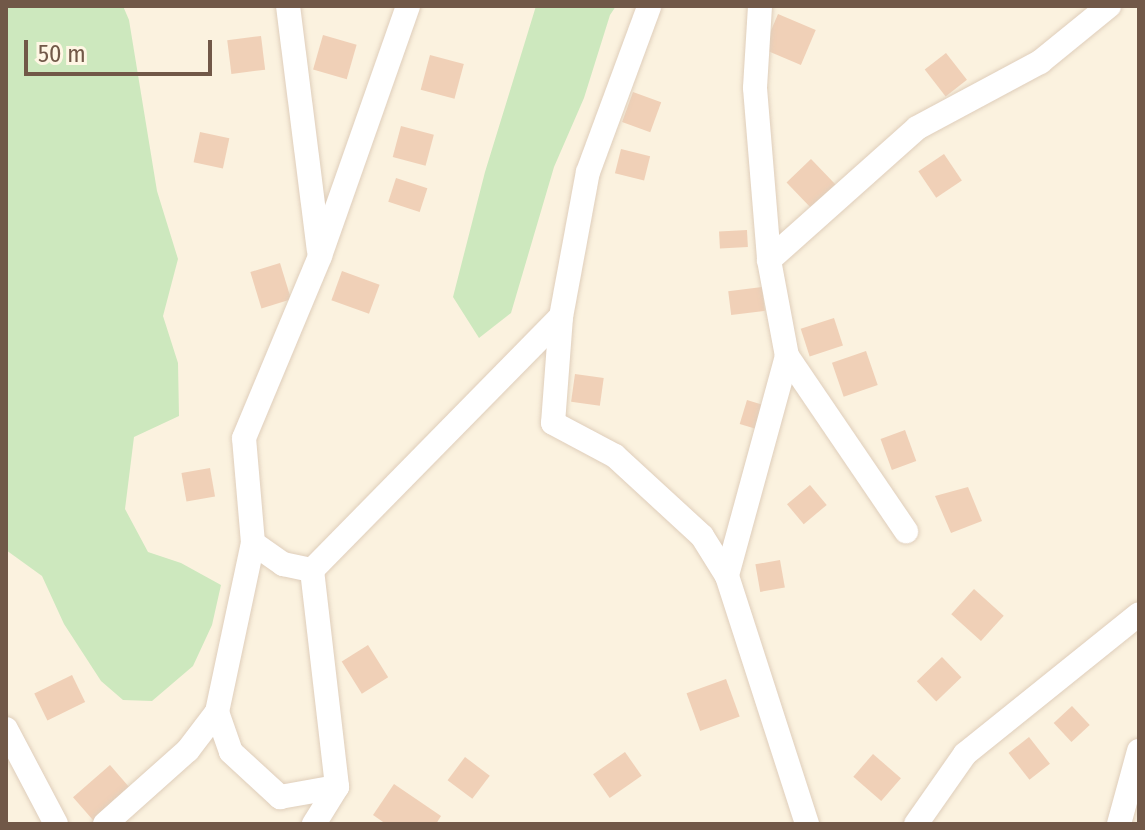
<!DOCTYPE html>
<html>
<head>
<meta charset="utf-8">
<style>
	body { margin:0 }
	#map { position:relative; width:1145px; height:830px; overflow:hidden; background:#fbf2df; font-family:"Fira Sans Condensed",sans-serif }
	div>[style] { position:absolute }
	.green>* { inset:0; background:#cde8be }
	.building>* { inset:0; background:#f0d0b7; transform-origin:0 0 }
	.roads { filter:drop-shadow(0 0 2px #dfcebb) drop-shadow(0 0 2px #dfcebb) }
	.street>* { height:24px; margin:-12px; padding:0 12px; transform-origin:12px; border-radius:12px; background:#fff }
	span { translate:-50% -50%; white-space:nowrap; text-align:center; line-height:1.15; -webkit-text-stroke:7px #fff6e4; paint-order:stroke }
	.frame { position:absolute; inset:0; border:8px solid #715848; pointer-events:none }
	.scale { position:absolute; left:24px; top:40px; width:188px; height:36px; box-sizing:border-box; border:4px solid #715848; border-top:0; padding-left:10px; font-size:24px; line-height:28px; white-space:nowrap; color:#715848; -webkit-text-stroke:6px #fff6e4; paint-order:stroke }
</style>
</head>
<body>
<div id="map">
	<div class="green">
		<i style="clip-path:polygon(6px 6px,123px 6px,129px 20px,157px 191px,178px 259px,163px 316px,178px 363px,179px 416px,134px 437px,125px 509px,148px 552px,181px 563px,221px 585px,212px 625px,193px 666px,152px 701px,123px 700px,101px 681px,64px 624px,42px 576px,6px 550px)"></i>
		<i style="clip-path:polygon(536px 6px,616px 6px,610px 15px,584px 98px,554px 167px,511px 313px,479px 338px,453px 297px,485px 172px)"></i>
	</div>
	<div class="building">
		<i style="left:778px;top:14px;width:41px;height:38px;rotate:23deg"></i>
		<i style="left:323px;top:35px;width:35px;height:36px;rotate:16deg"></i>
		<i style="left:261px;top:36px;width:34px;height:34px;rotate:83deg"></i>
		<i style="left:946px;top:53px;width:34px;height:27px;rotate:52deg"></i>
		<i style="left:430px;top:55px;width:35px;height:36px;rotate:15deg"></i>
		<i style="left:633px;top:92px;width:30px;height:32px;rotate:20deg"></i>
		<i style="left:401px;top:126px;width:34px;height:32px;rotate:15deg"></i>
		<i style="left:200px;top:132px;width:30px;height:31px;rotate:12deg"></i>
		<i style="left:621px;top:149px;width:30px;height:25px;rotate:14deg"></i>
		<i style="left:944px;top:154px;width:32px;height:31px;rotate:56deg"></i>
		<i style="left:811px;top:159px;width:36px;height:34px;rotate:46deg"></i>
		<i style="left:396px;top:178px;width:33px;height:25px;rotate:18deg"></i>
		<i style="left:747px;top:230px;width:17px;height:28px;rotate:87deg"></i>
		<i style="left:280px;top:263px;width:38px;height:31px;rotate:73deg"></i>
		<i style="left:342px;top:271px;width:40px;height:31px;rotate:20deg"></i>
		<i style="left:762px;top:287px;width:24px;height:34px;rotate:83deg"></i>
		<i style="left:834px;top:318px;width:29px;height:35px;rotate:72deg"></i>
		<i style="left:866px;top:351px;width:36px;height:36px;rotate:71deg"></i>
		<i style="left:575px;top:374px;width:29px;height:28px;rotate:8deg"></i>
		<i style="left:747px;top:400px;width:21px;height:25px;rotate:17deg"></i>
		<i style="left:905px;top:430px;width:33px;height:26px;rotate:70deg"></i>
		<i style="left:210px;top:468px;width:29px;height:29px;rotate:80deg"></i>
		<i style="left:810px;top:485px;width:26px;height:30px;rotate:50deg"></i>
		<i style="clip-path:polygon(968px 487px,982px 521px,951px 533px,935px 496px)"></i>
		<i style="left:780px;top:560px;width:28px;height:25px;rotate:80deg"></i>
		<i style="left:974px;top:589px;width:40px;height:34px;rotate:42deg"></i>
		<i style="left:368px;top:645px;width:38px;height:31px;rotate:58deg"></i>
		<i style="left:942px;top:657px;width:28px;height:35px;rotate:46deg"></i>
		<i style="left:72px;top:675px;width:30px;height:42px;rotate:64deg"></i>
		<i style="left:726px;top:679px;width:40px;height:42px;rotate:70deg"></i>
		<i style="left:1072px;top:706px;width:26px;height:25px;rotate:47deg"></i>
		<i style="left:1029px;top:737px;width:34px;height:26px;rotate:52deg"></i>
		<i style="left:625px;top:752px;width:29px;height:39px;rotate:55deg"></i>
		<i style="left:873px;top:754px;width:37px;height:30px;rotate:41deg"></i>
		<i style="left:465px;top:757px;width:31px;height:29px;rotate:37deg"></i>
		<i style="left:110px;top:765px;width:32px;height:49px;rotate:49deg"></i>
		<i style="clip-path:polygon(394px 784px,441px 816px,436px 824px,386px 824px,373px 815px)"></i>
	</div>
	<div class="roads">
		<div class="street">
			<i style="left:288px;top:6px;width:246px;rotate:82.8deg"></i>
			<i style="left:760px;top:6px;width:82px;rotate:93.5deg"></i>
			<i style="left:755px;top:88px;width:173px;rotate:85.3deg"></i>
			<i style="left:769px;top:260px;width:98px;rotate:79.4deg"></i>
			<i style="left:787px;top:356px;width:228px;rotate:105.3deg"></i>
			<i style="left:727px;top:576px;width:261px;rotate:72.1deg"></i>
			<i style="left:769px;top:260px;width:198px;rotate:-41.7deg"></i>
			<i style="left:917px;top:128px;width:140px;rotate:-28.2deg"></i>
			<i style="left:1040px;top:62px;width:89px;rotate:-39.1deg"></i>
			<i style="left:561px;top:317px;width:106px;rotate:94.3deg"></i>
			<i style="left:553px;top:423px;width:70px;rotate:28deg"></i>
			<i style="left:615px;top:456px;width:118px;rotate:42.6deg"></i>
			<i style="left:702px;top:536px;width:47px;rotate:58deg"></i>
			<i style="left:787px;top:356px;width:212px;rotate:55.8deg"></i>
			<i style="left:253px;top:543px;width:37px;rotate:35deg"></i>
			<i style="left:283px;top:564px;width:30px;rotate:12deg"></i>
			<i style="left:312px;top:570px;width:355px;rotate:-45.5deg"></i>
			<i style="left:561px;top:317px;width:147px;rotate:-79.5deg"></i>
			<i style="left:588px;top:172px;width:176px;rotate:-69.7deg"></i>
			<i style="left:312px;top:570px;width:218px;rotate:83.4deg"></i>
			<i style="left:337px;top:787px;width:44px;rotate:121.9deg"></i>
			<i style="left:217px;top:712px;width:42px;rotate:70.7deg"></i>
			<i style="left:231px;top:752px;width:67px;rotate:42.6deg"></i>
			<i style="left:280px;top:797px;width:58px;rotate:-10deg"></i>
			<i style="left:6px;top:729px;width:107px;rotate:62.2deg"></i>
			<i style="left:105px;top:824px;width:111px;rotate:-41.7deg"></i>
			<i style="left:188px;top:750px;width:48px;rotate:-52.7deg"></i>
			<i style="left:217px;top:712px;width:173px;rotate:-78deg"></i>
			<i style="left:253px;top:543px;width:105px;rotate:-94.9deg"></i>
			<i style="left:244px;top:438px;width:197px;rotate:-67.3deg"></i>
			<i style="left:320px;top:256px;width:265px;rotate:-70.6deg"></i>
			<i style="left:916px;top:824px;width:85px;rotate:-55deg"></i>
			<i style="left:965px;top:754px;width:223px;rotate:-38.8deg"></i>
			<i style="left:1119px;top:824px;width:76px;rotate:-74.7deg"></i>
		</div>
	</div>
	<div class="frame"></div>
	<div class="scale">50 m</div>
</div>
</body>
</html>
